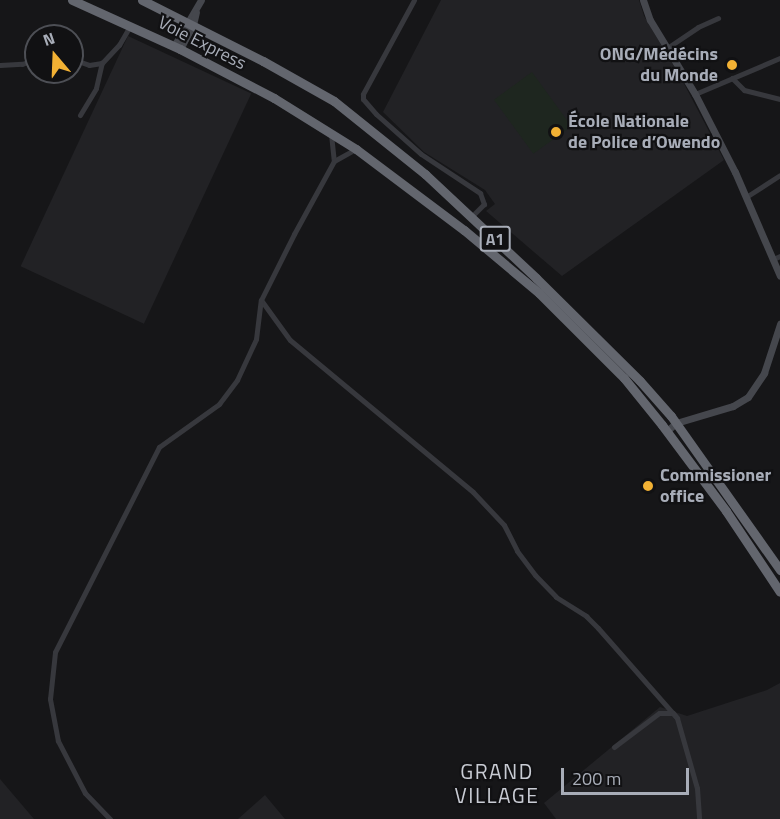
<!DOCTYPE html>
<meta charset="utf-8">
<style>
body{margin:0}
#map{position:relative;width:780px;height:819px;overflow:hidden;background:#161618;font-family:"Titillium Web",sans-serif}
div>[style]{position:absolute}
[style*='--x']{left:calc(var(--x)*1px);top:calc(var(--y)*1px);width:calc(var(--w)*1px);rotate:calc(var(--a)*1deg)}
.built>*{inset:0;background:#222225;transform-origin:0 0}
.green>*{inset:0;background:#1e261f;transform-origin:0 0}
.street>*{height:5px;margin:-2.5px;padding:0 2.5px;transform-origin:2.5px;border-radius:2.5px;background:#37383d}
.secondary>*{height:7px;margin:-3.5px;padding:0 3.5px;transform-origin:3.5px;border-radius:3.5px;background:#45474d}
.highway>*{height:9px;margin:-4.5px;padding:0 4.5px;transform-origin:4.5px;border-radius:4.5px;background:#63666e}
.dots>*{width:16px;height:16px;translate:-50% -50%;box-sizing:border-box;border:3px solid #111113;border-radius:50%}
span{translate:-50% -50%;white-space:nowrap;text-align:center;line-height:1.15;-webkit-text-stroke:4.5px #111113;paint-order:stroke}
.shield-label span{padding:2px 4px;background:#111113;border:2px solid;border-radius:4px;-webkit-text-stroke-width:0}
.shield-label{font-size:16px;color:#a8adb8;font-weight:700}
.street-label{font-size:18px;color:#a8adb8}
.poi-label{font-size:18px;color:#a8adb8;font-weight:700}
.right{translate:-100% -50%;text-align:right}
.left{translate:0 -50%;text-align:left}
.quarter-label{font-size:21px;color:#c9ccd4;letter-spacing:1.5px}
.north{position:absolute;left:24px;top:24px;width:60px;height:60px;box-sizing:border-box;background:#111113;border:2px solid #4d4f55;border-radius:50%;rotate:341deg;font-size:16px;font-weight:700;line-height:24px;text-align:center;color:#a8adb8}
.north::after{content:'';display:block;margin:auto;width:21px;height:27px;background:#f2b134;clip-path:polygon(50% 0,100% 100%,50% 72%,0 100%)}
.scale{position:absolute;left:561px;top:768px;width:128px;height:27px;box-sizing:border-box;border:3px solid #a8adb8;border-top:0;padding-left:8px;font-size:18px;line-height:21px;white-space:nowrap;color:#a8adb8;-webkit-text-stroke:4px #111113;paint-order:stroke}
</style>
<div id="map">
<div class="built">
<i style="clip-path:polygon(441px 0,639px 0,644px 16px,681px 78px,724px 160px,562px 276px,486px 211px,495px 204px,485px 190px,424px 152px,383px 112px)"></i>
<i style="left:128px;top:36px;width:136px;height:254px;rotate:25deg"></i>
<i style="clip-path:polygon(780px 683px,780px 819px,556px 819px,544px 803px,660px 707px,687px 716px,767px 690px)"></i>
<i style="clip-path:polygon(0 779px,34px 819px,0 819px)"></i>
<i style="clip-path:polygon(265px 795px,285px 819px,238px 819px)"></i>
</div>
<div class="green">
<i style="left:532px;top:72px;width:67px;height:47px;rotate:54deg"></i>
</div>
<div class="street">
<i style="--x:414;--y:0;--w:107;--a:118.5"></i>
<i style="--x:363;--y:94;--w:5;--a:90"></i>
<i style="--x:363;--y:99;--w:20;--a:49"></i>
<i style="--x:376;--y:114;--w:60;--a:41.6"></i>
<i style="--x:421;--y:154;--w:71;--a:33.5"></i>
<i style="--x:480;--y:193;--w:12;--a:70"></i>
<i style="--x:484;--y:204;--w:18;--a:135"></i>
<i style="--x:667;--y:48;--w:37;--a:-34"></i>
<i style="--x:698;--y:27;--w:22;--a:-24"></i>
<i style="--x:72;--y:59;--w:18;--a:19"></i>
<i style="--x:89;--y:65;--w:13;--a:-9"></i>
<i style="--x:102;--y:63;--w:25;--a:-47"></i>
<i style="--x:119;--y:45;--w:22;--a:-60"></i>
<i style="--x:0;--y:65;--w:22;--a:-3"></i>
<i style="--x:22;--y:64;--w:15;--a:-20"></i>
<i style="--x:732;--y:78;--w:17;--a:45"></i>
<i style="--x:744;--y:90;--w:37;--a:14"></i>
<i style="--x:695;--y:94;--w:92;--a:-23"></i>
<i style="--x:80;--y:115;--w:31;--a:-59"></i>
<i style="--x:96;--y:88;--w:26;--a:-77"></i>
<i style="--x:331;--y:134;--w:27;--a:84"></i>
<i style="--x:746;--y:197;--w:40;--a:-32.9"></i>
<i style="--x:773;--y:259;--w:8;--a:-23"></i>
<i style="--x:261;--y:300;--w:49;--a:54.1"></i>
<i style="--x:290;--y:340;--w:238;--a:39.7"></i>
<i style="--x:473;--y:492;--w:45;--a:46.8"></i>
<i style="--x:504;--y:525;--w:29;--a:63"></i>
<i style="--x:517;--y:551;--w:30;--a:53"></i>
<i style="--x:535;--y:575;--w:30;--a:46"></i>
<i style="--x:556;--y:597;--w:36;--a:32"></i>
<i style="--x:586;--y:616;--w:17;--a:45"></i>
<i style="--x:598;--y:628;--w:120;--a:48.7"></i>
<i style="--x:614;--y:747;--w:56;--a:-37.1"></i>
<i style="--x:659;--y:713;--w:14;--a:0"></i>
<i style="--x:673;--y:713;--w:6;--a:51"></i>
<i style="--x:677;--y:718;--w:73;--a:74.1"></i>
<i style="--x:697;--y:788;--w:31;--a:86"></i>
<i style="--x:110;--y:819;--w:36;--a:-134"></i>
<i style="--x:85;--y:793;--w:59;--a:-117.4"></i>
<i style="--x:58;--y:741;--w:43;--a:-100.8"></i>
<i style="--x:50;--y:699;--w:47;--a:-83.9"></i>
<i style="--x:55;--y:652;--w:230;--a:-63.1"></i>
<i style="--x:159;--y:447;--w:74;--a:-35.6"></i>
<i style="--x:219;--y:404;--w:30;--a:-53"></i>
<i style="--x:237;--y:380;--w:45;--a:-65.1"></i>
<i style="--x:256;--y:339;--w:39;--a:-83"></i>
<i style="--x:261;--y:300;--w:74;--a:-63.4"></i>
<i style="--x:294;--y:234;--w:83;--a:-61.3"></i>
<i style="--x:334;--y:161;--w:25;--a:-29"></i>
</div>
<div class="secondary">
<i style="--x:643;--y:0;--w:21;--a:71"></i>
<i style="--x:650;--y:20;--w:87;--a:58.7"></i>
<i style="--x:695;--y:94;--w:88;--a:62.9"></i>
<i style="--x:735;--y:172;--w:113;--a:66.6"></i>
<i style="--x:174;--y:46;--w:53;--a:-59.6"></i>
<i style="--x:180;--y:49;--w:27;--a:-62"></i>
<i style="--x:193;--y:25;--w:13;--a:-77"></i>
<i style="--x:667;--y:431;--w:12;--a:-42"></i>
<i style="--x:676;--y:423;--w:59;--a:-16.6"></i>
<i style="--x:733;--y:406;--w:17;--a:-31"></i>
<i style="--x:748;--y:397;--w:29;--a:-56"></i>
<i style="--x:764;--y:373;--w:52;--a:-71.9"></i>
</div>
<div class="highway">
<i style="--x:72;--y:0;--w:119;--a:24.4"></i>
<i style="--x:180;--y:49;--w:106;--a:27.5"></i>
<i style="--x:274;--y:98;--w:97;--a:31.9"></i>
<i style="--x:356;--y:149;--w:135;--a:36.9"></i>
<i style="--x:464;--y:230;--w:98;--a:40"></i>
<i style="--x:539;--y:293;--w:120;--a:45"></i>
<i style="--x:624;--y:378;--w:60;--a:51"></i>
<i style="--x:662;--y:425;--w:107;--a:53.3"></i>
<i style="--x:726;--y:511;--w:97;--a:56.3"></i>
<i style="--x:142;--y:0;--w:136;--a:26.8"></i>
<i style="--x:263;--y:61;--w:81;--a:29.4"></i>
<i style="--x:334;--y:101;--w:117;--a:38.7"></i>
<i style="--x:425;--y:174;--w:152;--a:43.1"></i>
<i style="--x:536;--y:278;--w:146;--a:44.7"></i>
<i style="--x:640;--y:381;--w:47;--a:48.5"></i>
<i style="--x:671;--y:416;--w:189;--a:54.7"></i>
</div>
<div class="dots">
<i style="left:732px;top:65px;background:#f2b134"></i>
<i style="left:556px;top:132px;background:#f2b134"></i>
<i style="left:648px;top:486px;background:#f2b134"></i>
</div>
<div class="shield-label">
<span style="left:495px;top:239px">A1</span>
</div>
<div class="street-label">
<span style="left:202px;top:43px;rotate:27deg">Voie Express</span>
</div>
<div class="poi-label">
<span class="right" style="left:718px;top:65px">ONG/Médécins<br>du Monde</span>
<span class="left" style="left:568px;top:132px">École Nationale<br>de Police d’Owendo</span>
<span class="left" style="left:660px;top:486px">Commissioner<br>office</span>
</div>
<div class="quarter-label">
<span style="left:497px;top:783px">GRAND<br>VILLAGE</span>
</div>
<div class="north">N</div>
<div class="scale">200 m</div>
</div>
